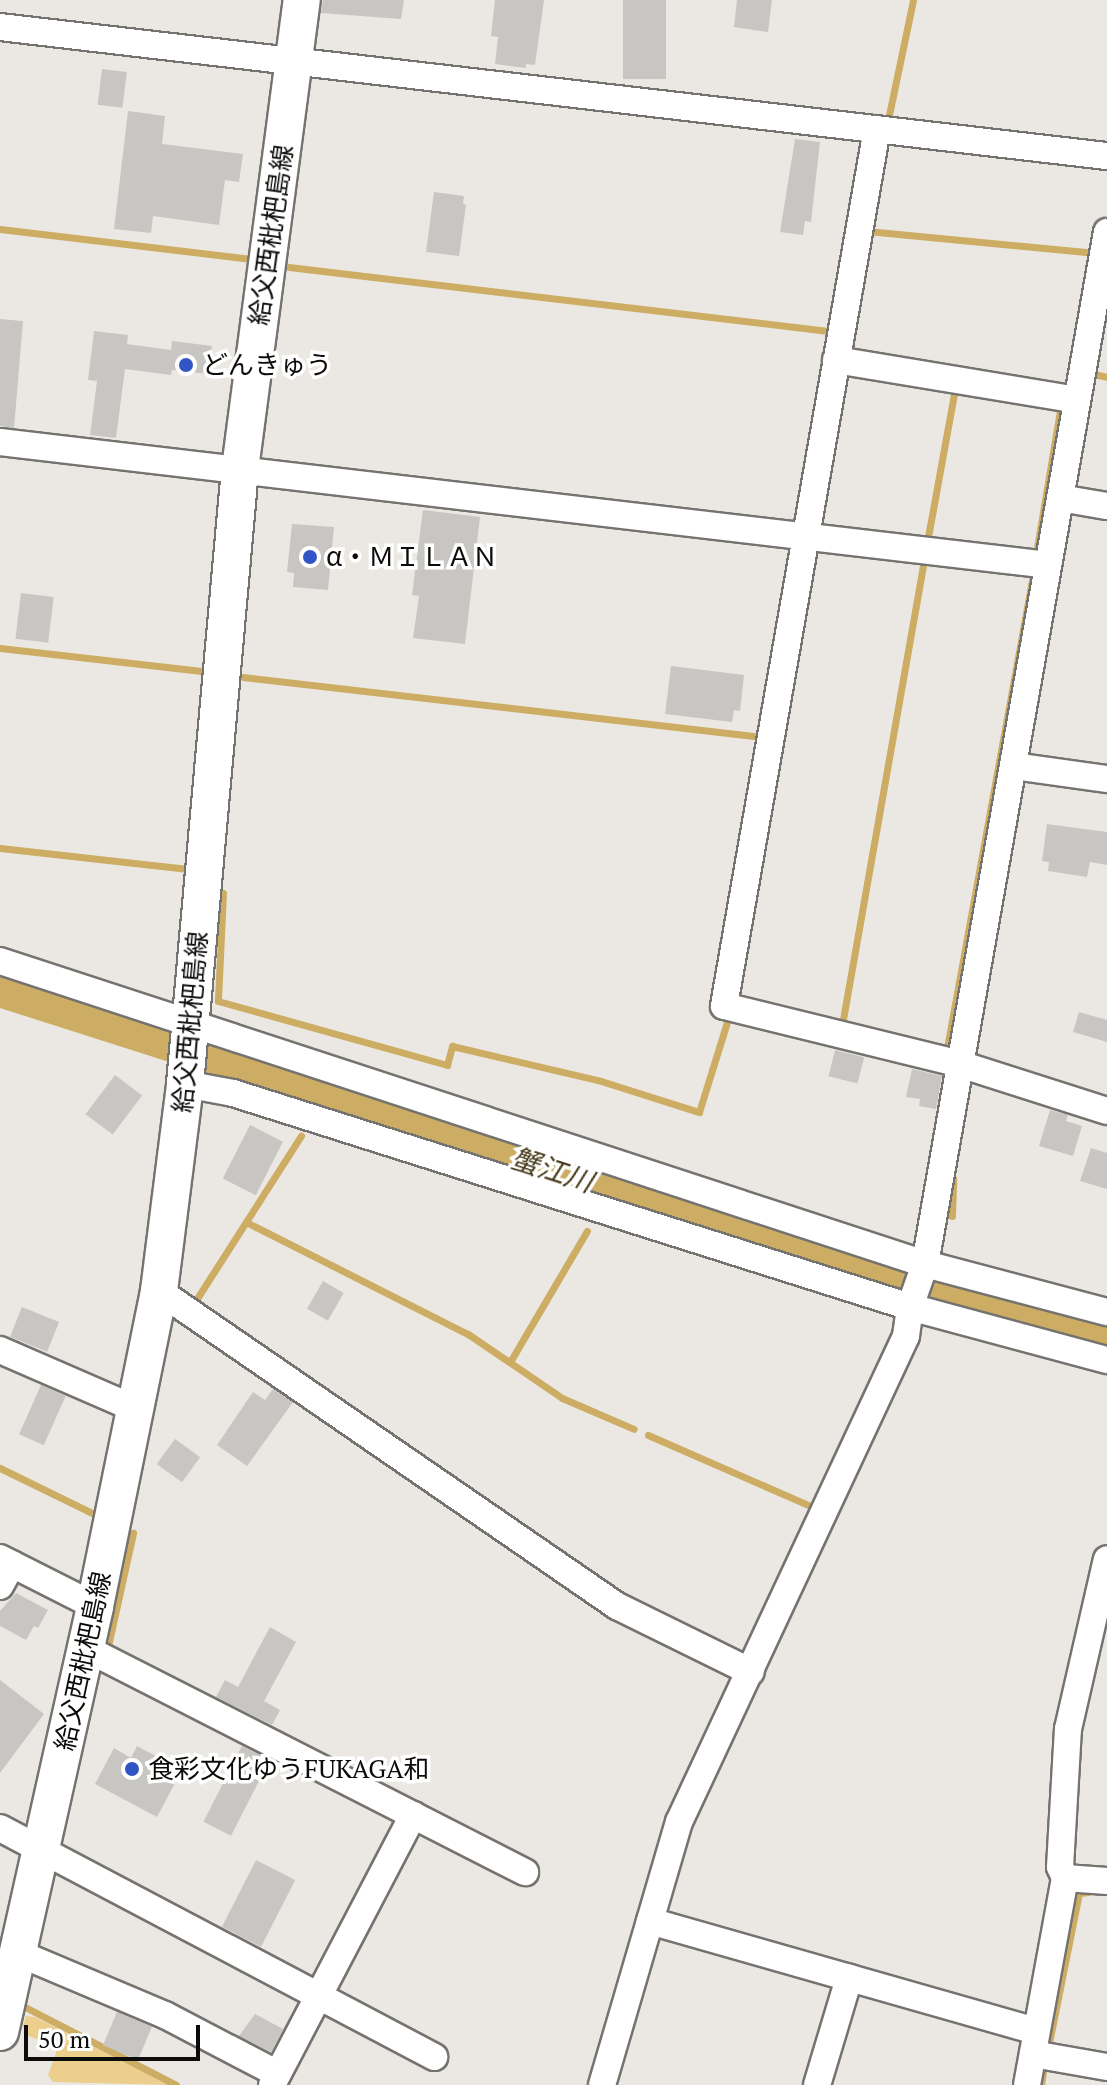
<!DOCTYPE html>
<meta charset="utf-8">
<style>
body{margin:0}
#map{position:relative;width:1107px;height:2085px;overflow:hidden;background:#ebe8e4;font-family:"PT Serif","Noto Sans JP",serif}
div>[style]{position:absolute}
[style*='--x']{left:calc(var(--x)*1px);top:calc(var(--y)*1px);width:calc(var(--w)*1px);rotate:calc(var(--a)*1deg)}
.green>*{inset:0;background:#eccf8d}
.water>*{inset:0;background:#cdad63}
.stream>*{height:7px;margin:-3.5px;padding:0 3.5px;transform-origin:3.5px;border-radius:3.5px;background:#cdad63}
.building>*{inset:0;background:#c8c6c2;transform-origin:0 0}
.roads{filter:drop-shadow(2px 0 #75736f) drop-shadow(-2px 0 #75736f) drop-shadow(0 2px #75736f) drop-shadow(0 -2px #75736f)}
.minor>*{height:26px;margin:-13px;padding:0 13px;transform-origin:13px;border-radius:13px;background:#fff}
.secondary>*{height:36px;margin:-18px;padding:0 18px;transform-origin:18px;border-radius:18px;background:#fff}
.dots>*{width:22px;height:22px;translate:-50% -50%;box-sizing:border-box;border:4px solid #fff;border-radius:50%}
span{translate:-50% -50%;white-space:nowrap;text-align:center;line-height:1.15;-webkit-text-stroke:7px #fff;paint-order:stroke}
.street-label{font-size:26px;color:#0c0b0a}
.poi-label{font-size:26px;color:#0c0b0a}
.left{translate:0 -50%;text-align:left}
.water-label{font-size:28px;color:#463918;font-style:italic}
.scale{position:absolute;left:24px;top:2025px;width:176px;height:36px;box-sizing:border-box;border:4px solid #0c0b0a;border-top:0;padding-left:10px;font-size:24px;line-height:28px;white-space:nowrap;color:#0c0b0a;-webkit-text-stroke:6px #fff;paint-order:stroke}
</style>
<div id="map">
<div class="green">
<i style="clip-path:polygon(26px 2016px,35px 2017px,168px 2085px,53px 2082px,48px 2075px,56px 2053px,54px 2046px,26px 2035px,23px 2026px)"></i>
</div>
<div class="water">
<i style="clip-path:polygon(0 975px,913px 1274px,1107px 1325px,1107px 1352px,923px 1303px,0 1008px)"></i>
</div>
<div class="stream">
<i style="--x:889;--y:115;--w:117;--a:-78.2"></i>
<i style="--x:0;--y:229;--w:253;--a:6.8"></i>
<i style="--x:867;--y:231;--w:228;--a:5.5"></i>
<i style="--x:289;--y:267;--w:543;--a:6.77"></i>
<i style="--x:1093;--y:374;--w:14;--a:12"></i>
<i style="--x:928;--y:537;--w:151;--a:-79.7"></i>
<i style="--x:1037;--y:548;--w:145;--a:-80.5"></i>
<i style="--x:0;--y:648;--w:203;--a:6.5"></i>
<i style="--x:243;--y:677;--w:514;--a:6.59"></i>
<i style="--x:0;--y:848;--w:187;--a:6.4"></i>
<i style="--x:223;--y:893;--w:108;--a:92.7"></i>
<i style="--x:218;--y:1001;--w:238;--a:15.6"></i>
<i style="--x:447;--y:1065;--w:20;--a:-75"></i>
<i style="--x:452;--y:1046;--w:153;--a:13.2"></i>
<i style="--x:601;--y:1081;--w:103;--a:17.6"></i>
<i style="--x:699;--y:1112;--w:97;--a:-72.7"></i>
<i style="--x:842;--y:1025;--w:470;--a:-80"></i>
<i style="--x:938;--y:1046;--w:9;--a:13"></i>
<i style="--x:947;--y:1048;--w:478;--a:-79.7"></i>
<i style="--x:952;--y:1216;--w:37;--a:-88"></i>
<i style="--x:246;--y:1222;--w:249;--a:26.8"></i>
<i style="--x:468;--y:1334;--w:114;--a:34.2"></i>
<i style="--x:562;--y:1398;--w:78;--a:23.3"></i>
<i style="--x:196;--y:1300;--w:195;--a:-57.4"></i>
<i style="--x:510;--y:1362;--w:152;--a:-59.6"></i>
<i style="--x:648;--y:1435;--w:182;--a:23.6"></i>
<i style="--x:815;--y:1508;--w:6;--a:-72"></i>
<i style="--x:0;--y:1468;--w:109;--a:26.1"></i>
<i style="--x:108;--y:1646;--w:116;--a:-77.5"></i>
<i style="--x:25;--y:2007;--w:170;--a:27.3"></i>
<i style="--x:1049;--y:2043;--w:153;--a:-78.7"></i>
<i style="--x:1079;--y:1893;--w:10;--a:-6"></i>
<i style="--x:1041;--y:2085;--w:18;--a:-81"></i>
</div>
<div class="building">
<i style="clip-path:polygon(323px 0,404px 0,401px 19px,321px 13px)"></i>
<i style="clip-path:polygon(495px 0,544px 0,535px 65px,526px 64px,526px 68px,495px 64px,498px 37px,491px 36px)"></i>
<i style="left:623px;top:0;width:43px;height:79px"></i>
<i style="clip-path:polygon(737px 0,772px 0,768px 32px,734px 27px)"></i>
<i style="left:102px;top:69px;width:25px;height:36px;rotate:7deg"></i>
<i style="clip-path:polygon(128px 111px,165px 116px,162px 144px,243px 154px,239px 182px,225px 180px,219px 225px,153px 216px,151px 233px,114px 229px)"></i>
<i style="clip-path:polygon(795px 139px,820px 142px,811px 222px,805px 221px,803px 235px,780px 232px)"></i>
<i style="clip-path:polygon(434px 192px,464px 196px,463px 204px,466px 205px,459px 256px,426px 252px)"></i>
<i style="clip-path:polygon(0 319px,23px 321px,14px 428px,0 426px)"></i>
<i style="clip-path:polygon(94px 331px,128px 335px,127px 344px,171px 350px,172px 341px,212px 346px,209px 374px,172px 370px,171px 375px,125px 369px,116px 438px,90px 435px,97px 381px,88px 380px)"></i>
<i style="clip-path:polygon(423px 510px,480px 517px,465px 644px,413px 638px,419px 596px,412px 595px)"></i>
<i style="clip-path:polygon(292px 524px,334px 527px,328px 590px,293px 587px,294px 573px,287px 572px)"></i>
<i style="left:21px;top:593px;width:33px;height:46px;rotate:7deg"></i>
<i style="clip-path:polygon(671px 666px,744px 675px,740px 711px,734px 710px,732px 722px,665px 714px)"></i>
<i style="clip-path:polygon(1047px 824px,1107px 832px,1107px 865px,1090px 862px,1087px 877px,1048px 871px,1049px 862px,1042px 861px)"></i>
<i style="clip-path:polygon(1079px 1012px,1107px 1020px,1107px 1042px,1073px 1032px)"></i>
<i style="left:835px;top:1050px;width:30px;height:27px;rotate:14deg"></i>
<i style="clip-path:polygon(912px 1069px,942px 1076px,936px 1109px,919px 1106px,920px 1099px,906px 1097px)"></i>
<i style="left:115px;top:1075px;width:34px;height:49px;rotate:37deg"></i>
<i style="clip-path:polygon(1050px 1110px,1068px 1115px,1066px 1121px,1082px 1126px,1073px 1156px,1039px 1146px)"></i>
<i style="left:250px;top:1125px;width:37px;height:60px;rotate:27deg"></i>
<i style="clip-path:polygon(1091px 1148px,1107px 1153px,1107px 1189px,1080px 1181px)"></i>
<i style="left:323px;top:1281px;width:24px;height:32px;rotate:30deg"></i>
<i style="left:22px;top:1307px;width:40px;height:32px;rotate:22deg"></i>
<i style="left:41px;top:1385px;width:27px;height:54px;rotate:24deg"></i>
<i style="clip-path:polygon(273px 1389px,293px 1402px,247px 1466px,217px 1445px,253px 1392px,265px 1400px)"></i>
<i style="left:175px;top:1439px;width:31px;height:31px;rotate:36deg"></i>
<i style="clip-path:polygon(16px 1593px,48px 1610px,38px 1628px,34px 1626px,26px 1640px,0 1626px,0 1611px)"></i>
<i style="clip-path:polygon(270px 1627px,296px 1642px,264px 1701px,280px 1710px,272px 1725px,216px 1697px,225px 1680px,238px 1687px)"></i>
<i style="clip-path:polygon(0 1680px,44px 1714px,0 1773px)"></i>
<i style="clip-path:polygon(137px 1746px,182px 1770px,157px 1817px,95px 1784px,114px 1748px,131px 1758px)"></i>
<i style="left:242px;top:1746px;width:31px;height:85px;rotate:27deg"></i>
<i style="left:256px;top:1860px;width:44px;height:75px;rotate:27deg"></i>
<i style="left:117px;top:2012px;width:38px;height:36px;rotate:23deg"></i>
<i style="clip-path:polygon(255px 2014px,283px 2029px,271px 2052px,239px 2036px)"></i>
</div>
<div class="roads">
<div class="minor">
<i style="--x:0;--y:27;--w:1114;--a:6.65"></i>
<i style="--x:877;--y:129;--w:890;--a:99.9"></i>
<i style="--x:724;--y:1006;--w:243;--a:13.8"></i>
<i style="--x:960;--y:1064;--w:154;--a:17.7"></i>
<i style="--x:836;--y:360;--w:244;--a:9.4"></i>
<i style="--x:0;--y:442;--w:1055;--a:6.69"></i>
<i style="--x:1060;--y:498;--w:48;--a:9.7"></i>
<i style="--x:1013;--y:766;--w:95;--a:7.9"></i>
<i style="--x:0;--y:961;--w:973;--a:18.14"></i>
<i style="--x:925;--y:1264;--w:188;--a:14.8"></i>
<i style="--x:185;--y:1084;--w:49;--a:10.6"></i>
<i style="--x:233;--y:1093;--w:710;--a:17.54"></i>
<i style="--x:910;--y:1307;--w:204;--a:15.1"></i>
<i style="--x:159;--y:1291;--w:556;--a:34.52"></i>
<i style="--x:617;--y:1606;--w:149;--a:26.2"></i>
<i style="--x:0;--y:1350;--w:148;--a:23.5"></i>
<i style="--x:0;--y:1558;--w:106;--a:26.8"></i>
<i style="--x:0;--y:1586;--w:25;--a:-61"></i>
<i style="--x:85;--y:1648;--w:494;--a:27"></i>
<i style="--x:0;--y:1828;--w:491;--a:27.8"></i>
<i style="--x:1065;--y:1878;--w:12;--a:-114"></i>
<i style="--x:1060;--y:1867;--w:138;--a:-86.7"></i>
<i style="--x:1068;--y:1729;--w:174;--a:-77.1"></i>
<i style="--x:650;--y:1921;--w:401;--a:15.9"></i>
<i style="--x:18;--y:1953;--w:160;--a:22.9"></i>
<i style="--x:165;--y:2015;--w:127;--a:27.6"></i>
<i style="--x:1033;--y:2054;--w:75;--a:10"></i>
<i style="--x:272;--y:2085;--w:305;--a:-62.4"></i>
<i style="--x:602;--y:2085;--w:274;--a:-73.7"></i>
<i style="--x:679;--y:1822;--w:536;--a:-64.96"></i>
<i style="--x:906;--y:1336;--w:29;--a:-82"></i>
<i style="--x:910;--y:1307;--w:46;--a:-70.8"></i>
<i style="--x:925;--y:1264;--w:1048;--a:-80"></i>
<i style="--x:817;--y:2085;--w:112;--a:-73.3"></i>
<i style="--x:1027;--y:2085;--w:210;--a:-79.6"></i>
<i style="--x:1065;--y:1878;--w:42;--a:4.1"></i>
</div>
<div class="secondary">
<i style="--x:0;--y:2032;--w:436;--a:-77.4"></i>
<i style="--x:95;--y:1606;--w:321;--a:-78.5"></i>
<i style="--x:159;--y:1291;--w:209;--a:-82.8"></i>
<i style="--x:185;--y:1084;--w:617;--a:-84.89"></i>
<i style="--x:240;--y:469;--w:473;--a:-82.5"></i>
</div>
</div>
<div class="dots">
<i style="left:186px;top:365px;background:#3255c6"></i>
<i style="left:310px;top:557px;background:#3255c6"></i>
<i style="left:132px;top:1769px;background:#3255c6"></i>
</div>
<div class="street-label">
<span style="left:271px;top:235px;rotate:-82deg">給父西枇杷島線</span>
<span style="left:190px;top:1022px;rotate:-85deg">給父西枇杷島線</span>
<span style="left:83px;top:1661px;rotate:-78deg">給父西枇杷島線</span>
</div>
<div class="poi-label">
<span class="left" style="left:202px;top:365px">どんきゅう</span>
<span class="left" style="left:326px;top:557px">α・ＭＩＬＡＮ</span>
<span class="left" style="left:148px;top:1769px">食彩文化ゆうFUKAGA和</span>
</div>
<div class="water-label">
<span style="left:552px;top:1170px;rotate:18deg">蟹江川</span>
</div>
<div class="scale">50 m</div>
</div>
